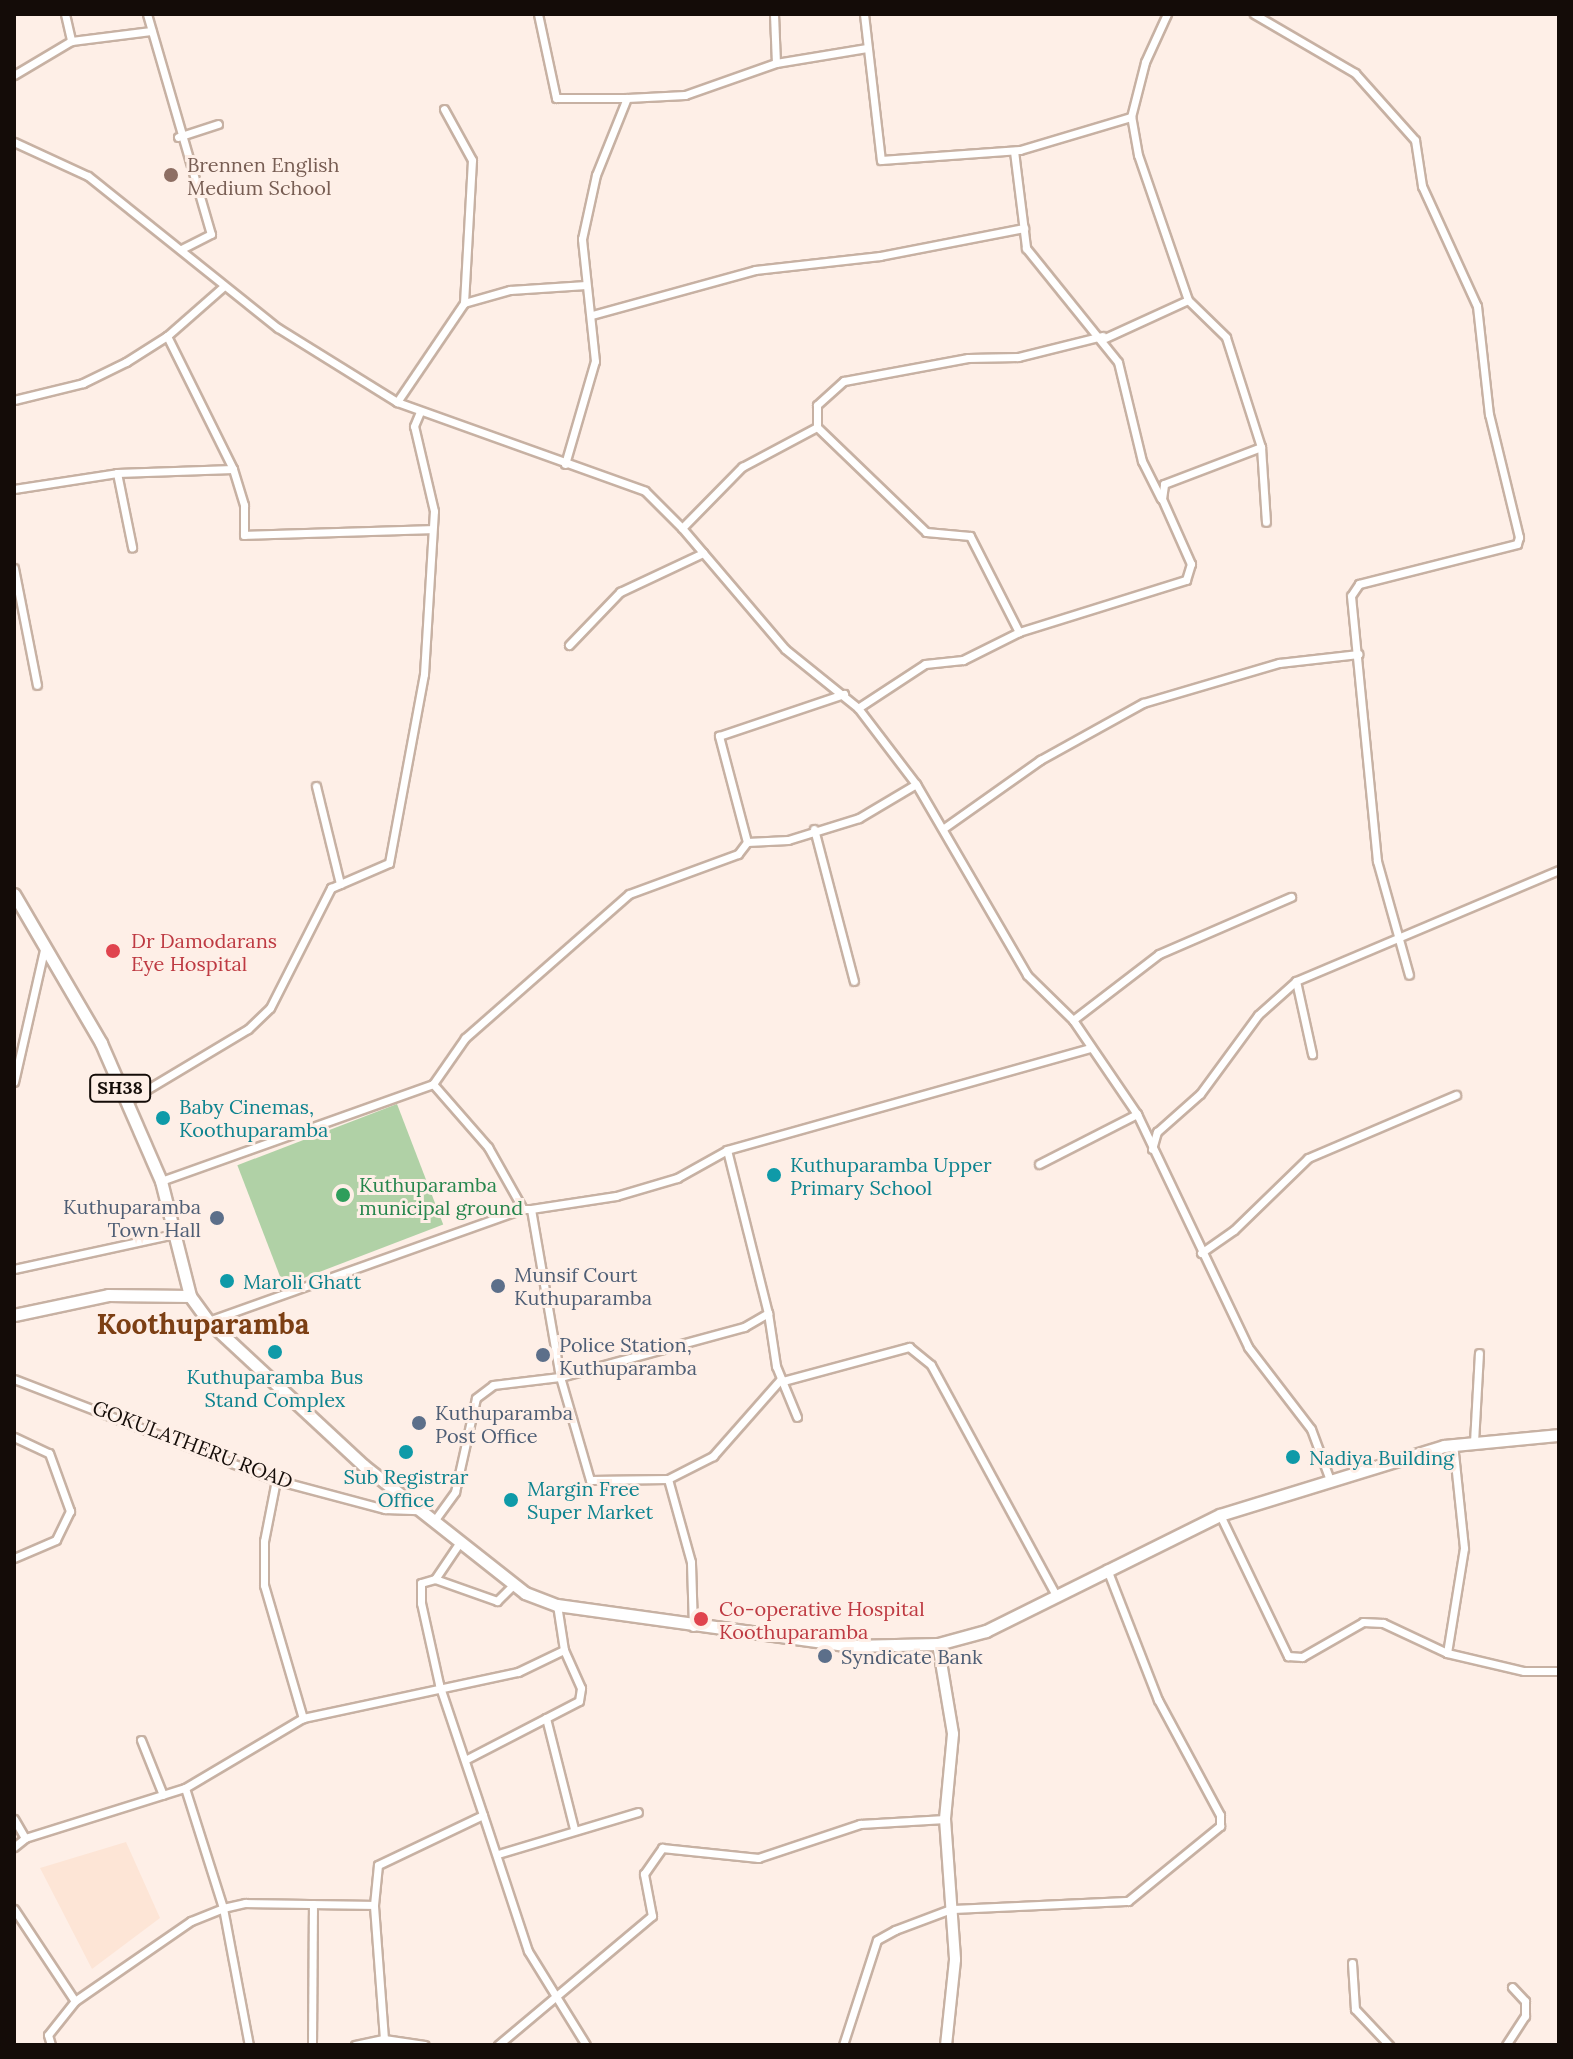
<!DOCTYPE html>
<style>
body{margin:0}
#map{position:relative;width:1573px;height:2059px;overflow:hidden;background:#feefe7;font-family:Lora,serif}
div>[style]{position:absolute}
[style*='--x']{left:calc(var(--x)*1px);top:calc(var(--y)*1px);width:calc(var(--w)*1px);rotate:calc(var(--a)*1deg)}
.built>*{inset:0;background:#fde5d6}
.green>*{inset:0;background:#b0d1a6;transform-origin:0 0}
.roads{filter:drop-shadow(2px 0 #c7b1a3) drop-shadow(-2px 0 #c7b1a3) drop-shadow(0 2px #c7b1a3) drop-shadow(0 -2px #c7b1a3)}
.minor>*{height:7px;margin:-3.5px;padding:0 3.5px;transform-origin:3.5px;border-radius:3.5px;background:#fff}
.secondary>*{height:10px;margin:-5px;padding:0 5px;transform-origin:5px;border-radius:5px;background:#fff}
.primary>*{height:11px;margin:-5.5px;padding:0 5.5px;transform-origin:5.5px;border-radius:5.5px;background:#fff}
.dots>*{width:22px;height:22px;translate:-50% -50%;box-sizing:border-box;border:4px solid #feefe7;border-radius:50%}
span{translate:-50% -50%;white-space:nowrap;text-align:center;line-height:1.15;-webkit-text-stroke:6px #feefe7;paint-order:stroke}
.shield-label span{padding:2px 6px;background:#feefe7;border:2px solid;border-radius:6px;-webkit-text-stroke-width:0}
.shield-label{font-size:18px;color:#140c08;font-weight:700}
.education-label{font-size:20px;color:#785e54}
.left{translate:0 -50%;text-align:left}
.health-label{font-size:20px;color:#be3a42}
.culture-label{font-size:20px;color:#0d838f}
.leisure-label{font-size:20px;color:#27864d}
.service-label{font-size:20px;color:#4e5e75}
.right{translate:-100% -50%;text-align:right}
.street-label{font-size:20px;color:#140c08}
.district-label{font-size:28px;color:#7c3f14;font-weight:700}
.frame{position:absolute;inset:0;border:16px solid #140c08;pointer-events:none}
</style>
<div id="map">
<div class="built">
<i style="clip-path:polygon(126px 1842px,160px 1918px,92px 1969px,40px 1868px)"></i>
</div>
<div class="green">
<i style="left:397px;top:1104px;width:129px;height:171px;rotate:69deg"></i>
</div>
<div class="roads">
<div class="minor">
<i style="--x:65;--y:14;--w:28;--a:77"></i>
<i style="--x:147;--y:14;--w:229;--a:73.8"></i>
<i style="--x:211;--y:234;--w:34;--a:153"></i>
<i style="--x:538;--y:14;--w:86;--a:77.9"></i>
<i style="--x:556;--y:98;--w:71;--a:0"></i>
<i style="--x:774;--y:14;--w:49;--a:87.7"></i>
<i style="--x:864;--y:14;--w:147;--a:83.4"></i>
<i style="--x:881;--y:160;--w:139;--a:-4.1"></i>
<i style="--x:1020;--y:150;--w:116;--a:-16.6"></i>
<i style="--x:1254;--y:14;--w:117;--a:30.3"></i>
<i style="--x:1355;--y:73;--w:90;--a:48.2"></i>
<i style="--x:1415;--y:140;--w:47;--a:81.3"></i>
<i style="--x:1422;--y:186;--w:132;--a:65.4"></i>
<i style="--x:1477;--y:306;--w:109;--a:83.7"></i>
<i style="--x:1489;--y:414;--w:127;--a:76.3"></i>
<i style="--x:1519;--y:537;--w:7;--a:106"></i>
<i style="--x:1517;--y:544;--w:163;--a:165.8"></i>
<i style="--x:1359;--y:584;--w:14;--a:124"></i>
<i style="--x:1351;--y:596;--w:266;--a:84.4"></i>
<i style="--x:1377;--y:861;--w:118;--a:74.3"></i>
<i style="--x:14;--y:75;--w:66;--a:-30.8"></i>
<i style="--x:71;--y:41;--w:81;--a:-7.1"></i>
<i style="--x:178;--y:137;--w:42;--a:-18"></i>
<i style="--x:14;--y:142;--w:81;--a:24.7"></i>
<i style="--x:88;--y:176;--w:243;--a:38.7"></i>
<i style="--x:278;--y:328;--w:140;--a:31.9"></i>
<i style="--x:397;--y:402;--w:263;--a:19.7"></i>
<i style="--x:645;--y:491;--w:52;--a:45"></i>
<i style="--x:682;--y:528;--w:159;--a:49.6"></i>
<i style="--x:785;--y:649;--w:94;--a:38.9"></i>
<i style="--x:858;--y:708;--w:96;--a:52.7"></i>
<i style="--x:916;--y:784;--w:221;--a:59.8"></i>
<i style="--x:1027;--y:975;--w:64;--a:44.4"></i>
<i style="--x:1073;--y:1020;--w:114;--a:55.8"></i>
<i style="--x:1137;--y:1114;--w:258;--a:64.5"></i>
<i style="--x:1248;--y:1347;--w:103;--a:52.5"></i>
<i style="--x:1311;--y:1429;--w:54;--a:69.6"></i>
<i style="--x:1014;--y:151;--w:98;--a:82.9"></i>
<i style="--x:1026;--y:248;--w:146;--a:51.1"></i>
<i style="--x:1118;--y:362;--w:102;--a:76.4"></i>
<i style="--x:1142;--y:461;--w:42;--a:63.4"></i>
<i style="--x:464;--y:303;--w:48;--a:-15.8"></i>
<i style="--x:510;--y:290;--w:76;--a:-3.8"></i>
<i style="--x:592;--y:315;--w:169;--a:-15.4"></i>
<i style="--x:755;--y:270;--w:126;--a:-6.4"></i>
<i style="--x:880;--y:256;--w:147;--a:-11"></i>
<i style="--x:167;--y:336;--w:148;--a:63.6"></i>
<i style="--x:233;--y:469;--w:38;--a:73"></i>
<i style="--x:244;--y:505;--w:30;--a:90"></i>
<i style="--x:244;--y:535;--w:188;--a:-1.8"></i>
<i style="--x:1105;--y:338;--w:91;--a:-24.6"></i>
<i style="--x:14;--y:400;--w:71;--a:-13.8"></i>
<i style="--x:83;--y:383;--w:48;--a:-26"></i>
<i style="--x:126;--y:362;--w:49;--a:-32.4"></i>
<i style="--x:167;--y:336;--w:76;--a:-41.3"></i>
<i style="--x:397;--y:402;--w:120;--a:-55.9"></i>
<i style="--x:464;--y:303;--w:143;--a:-86.8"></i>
<i style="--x:472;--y:160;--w:58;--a:-118.8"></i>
<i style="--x:817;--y:427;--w:151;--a:43.9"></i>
<i style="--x:926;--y:532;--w:44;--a:5.2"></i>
<i style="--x:970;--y:536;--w:108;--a:63"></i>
<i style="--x:1261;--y:447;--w:75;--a:86.2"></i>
<i style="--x:565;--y:464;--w:107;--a:-73.8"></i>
<i style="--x:595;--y:361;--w:123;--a:-96.1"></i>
<i style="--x:582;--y:239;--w:66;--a:-77.7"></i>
<i style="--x:596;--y:175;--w:83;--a:-68.1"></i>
<i style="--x:627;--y:98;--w:58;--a:-3"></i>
<i style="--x:685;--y:95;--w:96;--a:-19.4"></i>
<i style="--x:776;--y:63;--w:92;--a:-9.4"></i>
<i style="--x:117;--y:473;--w:76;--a:78.5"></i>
<i style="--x:14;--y:489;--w:104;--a:-8.8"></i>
<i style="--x:117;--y:473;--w:116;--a:-2"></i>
<i style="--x:682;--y:528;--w:86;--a:-45.5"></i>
<i style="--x:742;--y:467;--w:85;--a:-28.1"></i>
<i style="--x:817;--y:427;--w:22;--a:-90"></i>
<i style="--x:817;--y:405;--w:36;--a:-42"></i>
<i style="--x:844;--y:381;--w:126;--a:-10.5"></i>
<i style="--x:968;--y:358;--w:50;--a:-1.1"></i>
<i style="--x:1018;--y:357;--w:87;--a:-14"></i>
<i style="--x:14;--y:568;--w:119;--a:78.9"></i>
<i style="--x:569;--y:645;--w:74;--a:-46.1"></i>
<i style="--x:620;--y:592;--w:92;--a:-25.2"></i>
<i style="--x:858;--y:708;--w:80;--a:-33.3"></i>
<i style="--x:925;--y:664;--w:38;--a:-6"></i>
<i style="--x:963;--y:660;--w:63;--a:-26.6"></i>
<i style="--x:1019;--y:632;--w:175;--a:-17.3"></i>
<i style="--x:1186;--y:580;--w:17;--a:-73"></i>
<i style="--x:1191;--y:564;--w:71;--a:-114"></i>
<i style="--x:1162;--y:499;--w:15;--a:-82"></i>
<i style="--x:1164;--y:484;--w:104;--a:-20.9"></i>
<i style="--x:1261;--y:447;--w:115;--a:-107.7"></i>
<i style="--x:1226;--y:337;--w:53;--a:-135.8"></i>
<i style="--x:1188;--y:300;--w:153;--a:-109"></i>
<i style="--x:1138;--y:155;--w:39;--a:-100"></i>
<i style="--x:1131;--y:117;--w:57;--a:-75.7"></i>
<i style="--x:1145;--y:62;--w:53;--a:-65.4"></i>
<i style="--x:316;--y:786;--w:101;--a:76.2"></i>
<i style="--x:944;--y:828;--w:118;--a:-35.3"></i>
<i style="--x:1040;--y:760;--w:118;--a:-29"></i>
<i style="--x:1143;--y:703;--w:142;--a:-16.4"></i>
<i style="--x:1279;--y:663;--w:80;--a:-6.5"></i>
<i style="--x:814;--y:829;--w:157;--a:75.3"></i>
<i style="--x:747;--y:842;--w:110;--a:-104.8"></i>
<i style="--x:719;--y:736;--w:132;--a:-18.6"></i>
<i style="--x:1296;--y:981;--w:75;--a:77.6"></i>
<i style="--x:1073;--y:1020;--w:108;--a:-37.5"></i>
<i style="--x:1159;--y:954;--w:144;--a:-23.4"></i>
<i style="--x:14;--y:1082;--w:135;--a:-77.2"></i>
<i style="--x:433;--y:1084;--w:56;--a:-55.2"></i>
<i style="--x:465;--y:1038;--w:218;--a:-41.3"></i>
<i style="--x:629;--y:894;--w:116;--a:-20.2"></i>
<i style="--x:738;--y:854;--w:15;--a:-53"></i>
<i style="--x:747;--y:842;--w:41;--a:-2.8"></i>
<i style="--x:788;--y:840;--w:74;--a:-17.2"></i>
<i style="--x:859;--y:818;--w:66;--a:-30.8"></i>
<i style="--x:126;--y:1102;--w:142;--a:-30.9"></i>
<i style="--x:248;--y:1029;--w:30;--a:-44"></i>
<i style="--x:270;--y:1008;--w:135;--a:-63.1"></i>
<i style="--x:331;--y:888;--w:63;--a:-23.3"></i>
<i style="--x:389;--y:863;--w:192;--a:-79.5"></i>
<i style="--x:424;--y:674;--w:163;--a:-86.5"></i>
<i style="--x:434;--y:511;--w:87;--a:-103.2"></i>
<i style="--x:414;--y:426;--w:15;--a:-67"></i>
<i style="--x:1152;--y:1149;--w:18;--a:-74"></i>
<i style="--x:1157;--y:1132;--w:57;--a:-41.5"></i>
<i style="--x:1200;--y:1094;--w:98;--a:-53.7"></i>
<i style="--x:1258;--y:1015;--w:51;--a:-41.8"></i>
<i style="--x:1296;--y:981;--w:285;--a:-22.9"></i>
<i style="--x:727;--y:1150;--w:168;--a:75.9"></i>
<i style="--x:1039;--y:1164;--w:110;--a:-27"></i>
<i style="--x:161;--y:1181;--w:289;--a:-19.6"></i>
<i style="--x:433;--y:1084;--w:84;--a:48.9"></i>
<i style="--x:488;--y:1147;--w:71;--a:60.6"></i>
<i style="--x:523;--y:1209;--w:8;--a:0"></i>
<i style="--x:531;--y:1209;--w:86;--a:-8.7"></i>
<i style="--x:616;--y:1196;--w:64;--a:-16.4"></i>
<i style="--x:677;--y:1178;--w:57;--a:-29.2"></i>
<i style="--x:727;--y:1150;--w:377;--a:-15.7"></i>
<i style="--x:1201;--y:1253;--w:40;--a:-34.9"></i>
<i style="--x:1234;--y:1230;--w:103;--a:-44.2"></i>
<i style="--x:1308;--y:1158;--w:161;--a:-23.1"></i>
<i style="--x:14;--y:1269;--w:165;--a:-12.3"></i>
<i style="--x:208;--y:1321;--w:334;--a:-19.6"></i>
<i style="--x:14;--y:1379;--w:281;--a:21.1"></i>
<i style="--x:276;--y:1480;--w:113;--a:14.9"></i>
<i style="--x:385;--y:1509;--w:34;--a:2"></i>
<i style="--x:783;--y:1381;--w:131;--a:-15.1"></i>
<i style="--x:909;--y:1347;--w:28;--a:39"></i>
<i style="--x:931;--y:1365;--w:262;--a:61.5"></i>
<i style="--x:14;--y:1437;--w:38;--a:25"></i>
<i style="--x:49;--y:1453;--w:62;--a:70.1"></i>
<i style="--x:70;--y:1511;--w:32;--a:116"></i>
<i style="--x:56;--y:1540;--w:46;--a:156.8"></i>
<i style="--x:1474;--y:1442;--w:89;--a:-86.8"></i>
<i style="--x:668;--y:1479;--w:78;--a:179.3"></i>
<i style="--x:590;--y:1480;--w:107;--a:-106.2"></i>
<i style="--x:560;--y:1377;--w:191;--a:-15.2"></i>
<i style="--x:744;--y:1327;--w:28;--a:-30"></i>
<i style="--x:768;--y:1313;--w:54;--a:81.4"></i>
<i style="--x:776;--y:1366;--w:55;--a:67.6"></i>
<i style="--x:276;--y:1480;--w:62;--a:101.1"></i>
<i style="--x:264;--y:1541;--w:44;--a:90"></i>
<i style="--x:264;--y:1585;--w:139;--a:73.7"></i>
<i style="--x:1220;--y:1515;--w:157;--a:64.3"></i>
<i style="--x:1288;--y:1656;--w:14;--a:4"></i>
<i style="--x:1302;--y:1657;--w:70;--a:-29.8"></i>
<i style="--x:1363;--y:1622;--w:20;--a:3"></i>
<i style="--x:1383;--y:1623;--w:71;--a:25.1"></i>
<i style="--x:1447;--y:1653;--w:106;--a:-80.8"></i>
<i style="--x:1464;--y:1548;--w:105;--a:-96"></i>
<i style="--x:434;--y:1521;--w:36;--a:-54"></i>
<i style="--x:455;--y:1492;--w:96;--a:-77.4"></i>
<i style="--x:476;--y:1398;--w:21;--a:-37"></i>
<i style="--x:493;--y:1385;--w:67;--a:-6.8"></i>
<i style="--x:560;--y:1377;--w:170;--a:-99.8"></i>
<i style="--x:435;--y:1579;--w:66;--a:19.5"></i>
<i style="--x:497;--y:1601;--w:21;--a:-45"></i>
<i style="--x:693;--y:1627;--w:65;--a:-91.8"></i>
<i style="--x:691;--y:1562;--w:86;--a:-105.5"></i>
<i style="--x:668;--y:1479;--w:51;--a:-27.1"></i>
<i style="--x:713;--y:1456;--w:103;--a:-48.6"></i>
<i style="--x:1447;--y:1653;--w:79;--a:13.2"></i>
<i style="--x:1524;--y:1671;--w:35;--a:0"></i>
<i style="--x:546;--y:1718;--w:114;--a:75.8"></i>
<i style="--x:141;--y:1740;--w:59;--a:68.2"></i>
<i style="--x:465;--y:1760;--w:128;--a:-27.4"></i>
<i style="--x:579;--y:1701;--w:13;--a:-81"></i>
<i style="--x:581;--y:1688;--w:42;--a:-114.1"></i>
<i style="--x:185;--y:1788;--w:126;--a:72.4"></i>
<i style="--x:223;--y:1908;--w:139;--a:79.3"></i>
<i style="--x:483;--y:1815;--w:143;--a:71.7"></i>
<i style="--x:528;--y:1951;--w:110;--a:58.3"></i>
<i style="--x:14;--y:1819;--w:22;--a:60"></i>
<i style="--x:14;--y:1847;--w:14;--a:-39"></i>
<i style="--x:25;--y:1838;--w:168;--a:-17.4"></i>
<i style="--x:185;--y:1788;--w:137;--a:-30.7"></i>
<i style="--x:303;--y:1718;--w:220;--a:-12.1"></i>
<i style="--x:518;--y:1672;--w:51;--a:-25.6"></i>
<i style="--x:564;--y:1650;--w:46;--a:-98.8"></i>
<i style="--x:498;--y:1854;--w:146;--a:-16.7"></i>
<i style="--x:14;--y:1909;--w:110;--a:56.5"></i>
<i style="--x:75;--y:2001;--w:43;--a:128.5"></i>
<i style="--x:48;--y:2035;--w:10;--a:73"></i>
<i style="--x:1352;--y:1963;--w:46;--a:86.3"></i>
<i style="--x:1355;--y:2009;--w:50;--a:46.6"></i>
<i style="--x:75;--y:2001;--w:141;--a:-34.6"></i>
<i style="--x:191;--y:1921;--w:35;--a:-22"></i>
<i style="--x:223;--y:1908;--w:23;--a:-13"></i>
<i style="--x:245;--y:1903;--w:129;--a:0.9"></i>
<i style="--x:384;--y:2039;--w:134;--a:-94.3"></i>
<i style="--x:374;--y:1905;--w:40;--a:-84.3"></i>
<i style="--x:378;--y:1865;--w:116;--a:-25.5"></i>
<i style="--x:483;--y:1815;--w:138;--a:-108.6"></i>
<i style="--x:439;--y:1684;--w:83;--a:-102.5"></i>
<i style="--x:421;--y:1603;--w:20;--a:-90"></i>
<i style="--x:421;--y:1583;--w:15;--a:-16"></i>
<i style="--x:435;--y:1579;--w:45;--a:-56"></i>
<i style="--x:312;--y:2045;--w:141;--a:-89.6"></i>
<i style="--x:355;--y:2045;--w:30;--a:-12"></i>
<i style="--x:384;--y:2039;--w:41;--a:8.3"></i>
<i style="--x:498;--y:2045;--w:201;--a:-40"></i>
<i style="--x:652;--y:1916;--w:43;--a:-100.8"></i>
<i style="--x:644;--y:1874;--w:32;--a:-55"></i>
<i style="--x:662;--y:1848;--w:97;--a:5.9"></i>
<i style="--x:758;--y:1858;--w:108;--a:-18.4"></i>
<i style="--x:860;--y:1824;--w:85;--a:-3.4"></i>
<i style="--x:843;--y:2045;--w:110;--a:-72.1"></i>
<i style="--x:877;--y:1940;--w:21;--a:-29"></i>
<i style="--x:895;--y:1930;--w:60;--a:-20.6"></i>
<i style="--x:951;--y:1909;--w:177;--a:-2.6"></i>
<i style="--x:1128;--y:1901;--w:119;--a:-39.2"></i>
<i style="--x:1220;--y:1826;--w:11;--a:-90"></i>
<i style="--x:1220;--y:1815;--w:131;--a:-118.3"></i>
<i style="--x:1158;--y:1700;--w:141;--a:-111.3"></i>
<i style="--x:1506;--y:2045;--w:35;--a:-57"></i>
<i style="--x:1525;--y:2016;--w:15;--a:-90"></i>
<i style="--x:1525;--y:2001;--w:19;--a:-133"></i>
</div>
<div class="secondary">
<i style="--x:938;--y:1644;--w:91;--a:80.5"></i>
<i style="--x:953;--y:1734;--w:85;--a:95.4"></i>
<i style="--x:945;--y:1819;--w:141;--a:85.9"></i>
<i style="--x:955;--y:1960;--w:85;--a:96"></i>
</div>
<div class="primary">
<i style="--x:14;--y:894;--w:173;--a:59.7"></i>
<i style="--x:101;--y:1043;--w:150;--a:66.5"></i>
<i style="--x:161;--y:1181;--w:119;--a:75.8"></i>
<i style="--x:14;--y:1315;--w:96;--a:-12"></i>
<i style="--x:108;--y:1295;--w:82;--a:0.7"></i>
<i style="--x:190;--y:1296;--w:31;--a:54"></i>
<i style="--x:208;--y:1321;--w:212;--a:42.9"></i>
<i style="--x:363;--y:1465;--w:206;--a:38.3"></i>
<i style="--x:525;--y:1593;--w:34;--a:21"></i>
<i style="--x:557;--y:1605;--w:298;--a:7.9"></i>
<i style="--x:852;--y:1646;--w:86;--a:-1.3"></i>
<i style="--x:938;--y:1644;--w:50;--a:-15.2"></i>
<i style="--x:986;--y:1631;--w:261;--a:-26.4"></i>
<i style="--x:1220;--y:1515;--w:234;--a:-17.1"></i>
<i style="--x:1444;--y:1446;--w:116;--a:-5.5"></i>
</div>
</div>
<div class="dots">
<i style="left:171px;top:175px;background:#8d6e63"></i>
<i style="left:113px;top:951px;background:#e0444e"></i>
<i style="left:163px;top:1118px;background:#0f9aa8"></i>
<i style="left:774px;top:1175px;background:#0f9aa8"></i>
<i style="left:343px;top:1195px;background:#2e9e5b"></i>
<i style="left:217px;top:1218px;background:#5c6f8a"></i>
<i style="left:227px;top:1281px;background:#0f9aa8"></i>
<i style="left:498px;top:1286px;background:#5c6f8a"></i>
<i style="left:275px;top:1352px;background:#0f9aa8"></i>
<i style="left:543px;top:1355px;background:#5c6f8a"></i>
<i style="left:419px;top:1423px;background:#5c6f8a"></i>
<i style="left:406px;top:1452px;background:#0f9aa8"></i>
<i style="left:1293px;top:1457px;background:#0f9aa8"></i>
<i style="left:511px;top:1500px;background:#0f9aa8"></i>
<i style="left:701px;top:1619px;background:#e0444e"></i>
<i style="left:825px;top:1656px;background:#5c6f8a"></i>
</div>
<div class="shield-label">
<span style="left:120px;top:1088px">SH38</span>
</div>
<div class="education-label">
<span class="left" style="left:187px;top:176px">Brennen English<br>Medium School</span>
</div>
<div class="health-label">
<span class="left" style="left:131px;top:952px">Dr Damodarans<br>Eye Hospital</span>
<span class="left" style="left:719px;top:1620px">Co-operative Hospital<br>Koothuparamba</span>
</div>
<div class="culture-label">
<span class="left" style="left:179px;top:1118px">Baby Cinemas,<br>Koothuparamba</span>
<span class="left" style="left:790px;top:1176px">Kuthuparamba Upper<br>Primary School</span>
<span class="left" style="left:243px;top:1281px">Maroli Ghatt</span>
<span style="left:275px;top:1388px">Kuthuparamba Bus<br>Stand Complex</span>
<span class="left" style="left:1309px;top:1457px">Nadiya Building</span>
<span style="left:406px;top:1488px">Sub Registrar<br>Office</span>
<span class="left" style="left:527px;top:1500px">Margin Free<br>Super Market</span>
</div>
<div class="leisure-label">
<span class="left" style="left:359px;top:1196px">Kuthuparamba<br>municipal ground</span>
</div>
<div class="service-label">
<span class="right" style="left:201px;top:1218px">Kuthuparamba<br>Town Hall</span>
<span class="left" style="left:514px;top:1286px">Munsif Court<br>Kuthuparamba</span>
<span class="left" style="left:559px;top:1356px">Police Station,<br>Kuthuparamba</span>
<span class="left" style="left:435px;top:1424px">Kuthuparamba<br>Post Office</span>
<span class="left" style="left:841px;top:1656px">Syndicate Bank</span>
</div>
<div class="street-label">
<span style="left:193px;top:1444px;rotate:21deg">GOKULATHERU ROAD</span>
</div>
<div class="district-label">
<span style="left:203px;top:1324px">Koothuparamba</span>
</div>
<div class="frame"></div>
</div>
